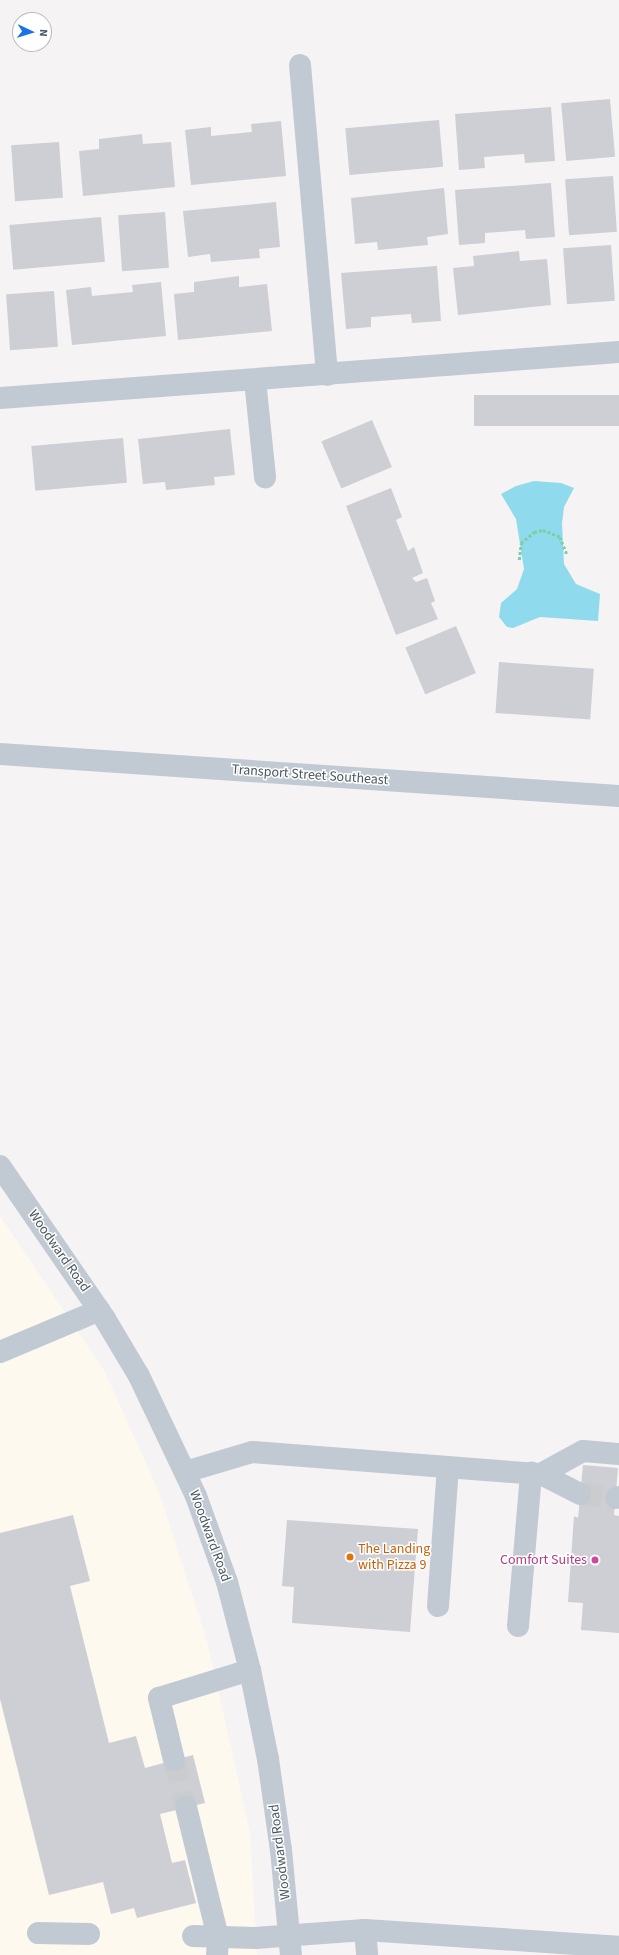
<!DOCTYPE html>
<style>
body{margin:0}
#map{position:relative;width:619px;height:1955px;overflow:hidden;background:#f5f3f3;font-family:"Source Sans 3",sans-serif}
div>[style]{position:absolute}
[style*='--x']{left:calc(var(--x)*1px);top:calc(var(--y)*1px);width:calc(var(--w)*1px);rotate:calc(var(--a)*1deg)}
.commercial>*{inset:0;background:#fdf9ef}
.water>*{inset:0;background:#90daee}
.building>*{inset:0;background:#cdcfd5;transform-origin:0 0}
.minor-tunnel>*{height:22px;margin-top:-11px;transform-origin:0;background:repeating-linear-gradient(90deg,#caccce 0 22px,transparent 0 33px)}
.path>*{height:2.5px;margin-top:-1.25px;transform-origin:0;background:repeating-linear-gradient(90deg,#7ad0a6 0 3px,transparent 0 5px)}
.minor>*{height:22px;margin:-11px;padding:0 11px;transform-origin:11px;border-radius:11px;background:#c1cad2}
.dots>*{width:11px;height:11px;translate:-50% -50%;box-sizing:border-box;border:2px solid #fff;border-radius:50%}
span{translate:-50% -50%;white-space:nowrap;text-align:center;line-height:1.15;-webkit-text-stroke:3px #fff;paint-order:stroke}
.street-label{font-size:14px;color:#4a5661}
.food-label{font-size:14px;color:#c56008}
.left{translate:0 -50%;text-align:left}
.hotel-label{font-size:14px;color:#b23c85}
.right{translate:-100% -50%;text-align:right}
.north{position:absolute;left:12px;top:12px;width:40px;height:40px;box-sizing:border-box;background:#fff;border:1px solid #b7bbc0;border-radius:50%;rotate:94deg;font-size:11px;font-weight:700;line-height:16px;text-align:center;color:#4a5661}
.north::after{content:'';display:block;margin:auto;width:14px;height:18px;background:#1a73e8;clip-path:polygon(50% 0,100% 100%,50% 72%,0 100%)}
</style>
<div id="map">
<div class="commercial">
<i style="clip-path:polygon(0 1216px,105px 1372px,159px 1492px,207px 1641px,250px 1832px,257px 1955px,0 1955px)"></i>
</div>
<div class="water">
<i style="clip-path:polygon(534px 481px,561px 483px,574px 488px,564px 507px,562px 523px,564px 564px,576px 584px,600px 594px,598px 621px,540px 617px,513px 628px,507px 627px,499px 617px,501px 603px,517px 589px,524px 569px,516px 519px,501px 494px,516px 486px)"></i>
</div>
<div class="building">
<i style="left:610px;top:99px;width:58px;height:49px;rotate:85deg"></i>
<i style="clip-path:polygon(551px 107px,555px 161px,525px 163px,524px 154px,484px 157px,485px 168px,459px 170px,455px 114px)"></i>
<i style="left:439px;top:120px;width:47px;height:94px;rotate:85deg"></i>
<i style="clip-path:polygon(281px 121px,286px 176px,191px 185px,185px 130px,211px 127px,211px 136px,252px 132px,251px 124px)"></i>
<i style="clip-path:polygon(142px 134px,143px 144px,171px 142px,175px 187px,83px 196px,79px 151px,99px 149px,99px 139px)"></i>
<i style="left:59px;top:142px;width:56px;height:48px;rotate:86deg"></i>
<i style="left:613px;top:176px;width:56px;height:48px;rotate:86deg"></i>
<i style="clip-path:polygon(551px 183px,555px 237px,526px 239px,525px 230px,485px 233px,485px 243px,459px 245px,455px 190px)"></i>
<i style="clip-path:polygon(444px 188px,448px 234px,427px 237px,428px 245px,378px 250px,377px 242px,355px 244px,351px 198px)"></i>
<i style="clip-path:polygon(276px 202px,280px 247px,259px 249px,260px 258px,211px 262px,210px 254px,188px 257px,183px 211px)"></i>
<i style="left:165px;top:212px;width:56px;height:47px;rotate:86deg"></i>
<i style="left:101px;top:217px;width:45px;height:92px;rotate:85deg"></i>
<i style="left:611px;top:245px;width:56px;height:48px;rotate:86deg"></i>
<i style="clip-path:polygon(519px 251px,520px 261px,547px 259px,551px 305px,458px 315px,453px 268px,474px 266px,473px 256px)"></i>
<i style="clip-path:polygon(437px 266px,441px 321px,412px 323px,411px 314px,371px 317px,371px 327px,346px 329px,341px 273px)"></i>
<i style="clip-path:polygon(239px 276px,239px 287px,267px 284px,272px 331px,178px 340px,174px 294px,194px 292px,194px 282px)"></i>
<i style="clip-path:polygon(161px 282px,166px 336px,72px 345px,66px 290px,91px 287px,92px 296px,133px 292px,132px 285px)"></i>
<i style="left:54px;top:291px;width:56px;height:48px;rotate:86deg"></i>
<i style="left:619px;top:395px;width:31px;height:145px;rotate:90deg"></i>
<i style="left:372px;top:420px;width:51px;height:55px;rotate:67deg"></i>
<i style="clip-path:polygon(230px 429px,235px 475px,214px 477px,215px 485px,166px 490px,165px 482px,143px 484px,138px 439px)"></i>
<i style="left:123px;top:438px;width:45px;height:92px;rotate:85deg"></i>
<i style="clip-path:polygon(391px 488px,402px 517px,396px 520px,408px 551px,414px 547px,423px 573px,412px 578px,416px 582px,427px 578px,435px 601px,431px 603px,438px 619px,396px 635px,346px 506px)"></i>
<i style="left:456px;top:626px;width:51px;height:55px;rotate:67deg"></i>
<i style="left:499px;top:662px;width:95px;height:51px;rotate:4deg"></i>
<i style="clip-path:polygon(583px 1465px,618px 1468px,614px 1515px,619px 1516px,619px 1633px,581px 1630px,583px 1603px,568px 1602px,574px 1516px,578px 1518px)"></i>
<i style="clip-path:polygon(73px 1515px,90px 1581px,70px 1586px,109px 1743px,136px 1736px,145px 1768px,193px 1755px,205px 1803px,160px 1814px,172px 1863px,185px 1860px,196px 1903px,137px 1918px,134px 1908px,111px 1914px,103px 1882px,49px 1895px,0 1699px,0 1533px)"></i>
<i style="clip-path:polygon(287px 1520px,418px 1529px,410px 1632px,292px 1623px,294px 1587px,282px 1586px)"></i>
</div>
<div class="minor-tunnel">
<i style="--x:580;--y:1494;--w:36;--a:6"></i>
<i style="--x:174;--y:1760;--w:49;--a:75.7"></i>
</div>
<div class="path">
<i style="--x:519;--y:560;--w:17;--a:-83"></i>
<i style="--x:521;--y:543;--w:17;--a:-40"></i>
<i style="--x:534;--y:532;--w:9;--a:-13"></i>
<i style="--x:543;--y:530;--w:18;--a:22"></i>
<i style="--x:560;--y:537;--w:18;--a:68"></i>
</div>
<div class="minor">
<i style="--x:300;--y:65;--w:311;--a:85"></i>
<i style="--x:255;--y:380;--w:98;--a:84.1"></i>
<i style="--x:0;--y:398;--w:621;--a:-4.25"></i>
<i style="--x:0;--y:754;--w:620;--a:3.88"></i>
<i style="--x:0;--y:1166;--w:186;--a:55.5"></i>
<i style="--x:105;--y:1319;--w:66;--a:59.2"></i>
<i style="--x:139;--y:1376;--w:133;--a:64.6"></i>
<i style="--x:196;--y:1496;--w:91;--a:70.2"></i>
<i style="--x:227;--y:1582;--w:91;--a:75.4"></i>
<i style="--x:250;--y:1670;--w:91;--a:78.6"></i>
<i style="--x:268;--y:1759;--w:92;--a:81.9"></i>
<i style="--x:281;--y:1850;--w:105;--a:84.6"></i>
<i style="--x:0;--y:1352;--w:108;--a:-22.8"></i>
<i style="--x:185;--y:1472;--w:70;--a:-16.6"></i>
<i style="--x:252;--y:1452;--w:290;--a:4.4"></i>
<i style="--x:541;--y:1474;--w:44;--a:27.1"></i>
<i style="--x:541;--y:1474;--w:48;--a:-28.7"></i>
<i style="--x:583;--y:1451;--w:36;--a:5"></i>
<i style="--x:616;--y:1498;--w:3;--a:-18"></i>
<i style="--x:438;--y:1606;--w:139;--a:-85.9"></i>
<i style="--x:518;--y:1626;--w:154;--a:-85.1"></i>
<i style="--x:174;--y:1760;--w:64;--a:-103.6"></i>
<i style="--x:159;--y:1698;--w:95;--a:-17.1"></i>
<i style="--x:186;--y:1807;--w:134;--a:76.2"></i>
<i style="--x:218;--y:1937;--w:18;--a:93"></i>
<i style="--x:365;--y:1930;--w:25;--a:85"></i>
<i style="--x:38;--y:1933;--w:51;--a:1.1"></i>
<i style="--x:193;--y:1936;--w:62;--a:1.8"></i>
<i style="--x:255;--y:1938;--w:110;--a:-4.2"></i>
<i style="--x:365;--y:1930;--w:255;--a:3.8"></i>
</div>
<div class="dots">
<i style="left:350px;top:1557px;background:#e8710a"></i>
<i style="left:595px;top:1560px;background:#d1479c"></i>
</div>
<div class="street-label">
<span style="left:310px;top:775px;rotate:4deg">Transport Street Southeast</span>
<span style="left:59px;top:1251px;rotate:55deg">Woodward Road</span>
<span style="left:210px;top:1536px;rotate:70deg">Woodward Road</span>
<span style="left:280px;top:1852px;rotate:-97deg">Woodward Road</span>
</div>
<div class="food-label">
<span class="left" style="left:358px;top:1557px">The Landing<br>with Pizza 9</span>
</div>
<div class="hotel-label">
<span class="right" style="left:587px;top:1560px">Comfort Suites</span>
</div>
<div class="north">N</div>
</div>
